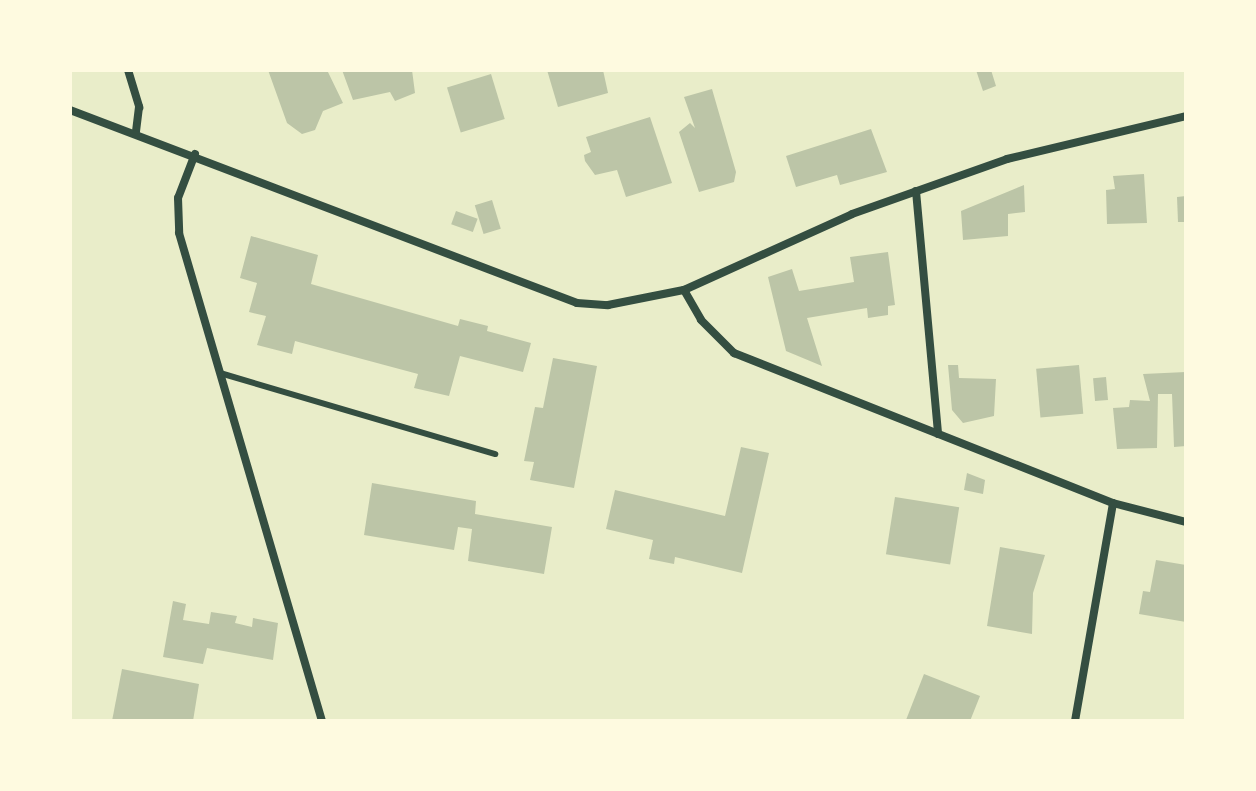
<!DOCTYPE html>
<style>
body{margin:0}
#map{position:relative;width:1256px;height:791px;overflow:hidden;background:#e9edc9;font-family:"Golos Text",sans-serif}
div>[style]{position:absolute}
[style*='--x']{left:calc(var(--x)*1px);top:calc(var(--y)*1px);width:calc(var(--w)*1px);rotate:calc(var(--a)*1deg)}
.building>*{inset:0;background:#bcc5a7;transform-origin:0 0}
.service>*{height:6px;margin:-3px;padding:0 3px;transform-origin:3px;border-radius:3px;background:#344e41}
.minor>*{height:8px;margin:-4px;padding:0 4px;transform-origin:4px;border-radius:4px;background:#344e41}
span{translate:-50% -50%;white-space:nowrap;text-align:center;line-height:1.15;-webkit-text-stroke:8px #fefae0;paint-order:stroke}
.frame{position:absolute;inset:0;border:72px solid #fefae0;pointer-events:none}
</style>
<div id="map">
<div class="building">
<i style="clip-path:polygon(268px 70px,327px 70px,343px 103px,323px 111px,315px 130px,302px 134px,287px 123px)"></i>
<i style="clip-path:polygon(342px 70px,412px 70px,415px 93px,395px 101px,390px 92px,353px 100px)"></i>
<i style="clip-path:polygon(547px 70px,603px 70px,608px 93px,558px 107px)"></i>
<i style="clip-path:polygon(976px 70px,991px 70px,996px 86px,983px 91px)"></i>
<i style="left:491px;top:74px;width:47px;height:46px;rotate:73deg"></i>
<i style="clip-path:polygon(712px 89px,736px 172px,734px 182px,699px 192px,679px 132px,690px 123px,695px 128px,684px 97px)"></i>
<i style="clip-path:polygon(650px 117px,672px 183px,626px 197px,617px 170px,595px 175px,585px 161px,584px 155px,591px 152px,586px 137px)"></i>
<i style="clip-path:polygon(871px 129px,887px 172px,840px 185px,837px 175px,796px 187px,786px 156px)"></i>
<i style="clip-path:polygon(1144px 174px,1147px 223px,1107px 224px,1106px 190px,1115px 189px,1113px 176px)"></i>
<i style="clip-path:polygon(1024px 185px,1025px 212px,1008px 214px,1008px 236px,963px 240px,961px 211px)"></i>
<i style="clip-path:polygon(1186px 196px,1186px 222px,1178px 222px,1177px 197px)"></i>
<i style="left:492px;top:200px;width:30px;height:18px;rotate:73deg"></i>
<i style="left:456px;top:211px;width:23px;height:14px;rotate:20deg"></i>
<i style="clip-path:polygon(251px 236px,318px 255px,311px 284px,458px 326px,460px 319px,488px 326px,487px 331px,531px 343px,523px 372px,460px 356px,449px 396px,414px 388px,418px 374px,295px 341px,292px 354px,257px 345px,266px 316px,249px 312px,257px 283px,240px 278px)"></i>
<i style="clip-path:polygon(888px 252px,895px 305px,888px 306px,888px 315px,868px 318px,867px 308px,807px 318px,822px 366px,786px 351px,768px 277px,792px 269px,799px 291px,854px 282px,850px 257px)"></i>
<i style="clip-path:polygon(553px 358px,597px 366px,574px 488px,530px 480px,534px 462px,524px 461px,535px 407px,543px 408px)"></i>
<i style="clip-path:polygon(948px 365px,958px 365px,959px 378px,996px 379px,994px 416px,963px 423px,952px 410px)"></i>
<i style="left:1079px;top:365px;width:49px;height:43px;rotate:85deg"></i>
<i style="clip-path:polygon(1186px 372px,1186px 446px,1174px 447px,1172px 394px,1158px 394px,1157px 448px,1117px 449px,1113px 408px,1129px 407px,1130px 400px,1150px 401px,1143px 374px)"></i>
<i style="left:1106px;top:377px;width:23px;height:13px;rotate:85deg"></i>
<i style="clip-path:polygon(741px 447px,769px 453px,742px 573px,675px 557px,674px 564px,649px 559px,653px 540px,606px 529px,615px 490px,725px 516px)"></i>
<i style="clip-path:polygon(967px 473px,985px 480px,983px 494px,964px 490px)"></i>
<i style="clip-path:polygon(372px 483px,476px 501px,475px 514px,552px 527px,544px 574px,468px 561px,472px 529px,458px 527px,454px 550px,364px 535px)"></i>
<i style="left:895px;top:497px;width:65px;height:58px;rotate:9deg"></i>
<i style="clip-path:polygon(1000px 547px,1045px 555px,1033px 593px,1032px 634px,987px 626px)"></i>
<i style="clip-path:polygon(1156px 560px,1186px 565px,1186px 622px,1139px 614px,1143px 591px,1150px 592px)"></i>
<i style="clip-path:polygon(173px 601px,186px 604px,183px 620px,209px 624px,211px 612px,237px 616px,235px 623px,252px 627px,253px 618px,278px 623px,273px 660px,207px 648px,203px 664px,163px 657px)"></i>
<i style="clip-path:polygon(122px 669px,199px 684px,193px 721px,112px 721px)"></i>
<i style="clip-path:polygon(924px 674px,980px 696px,970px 721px,906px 720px)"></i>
</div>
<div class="service">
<i style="--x:220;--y:373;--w:287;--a:16.4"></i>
</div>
<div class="minor">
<i style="--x:128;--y:70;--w:39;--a:73"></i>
<i style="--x:139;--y:107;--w:26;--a:97"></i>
<i style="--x:70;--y:110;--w:542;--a:20.84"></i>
<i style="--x:577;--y:303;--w:31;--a:4"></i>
<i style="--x:608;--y:305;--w:77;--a:-11.2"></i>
<i style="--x:684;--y:290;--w:184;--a:-24.3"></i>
<i style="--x:852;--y:214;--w:164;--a:-19.5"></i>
<i style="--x:1007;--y:159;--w:184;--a:-13.5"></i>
<i style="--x:195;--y:154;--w:47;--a:111.1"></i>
<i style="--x:178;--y:198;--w:35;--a:88"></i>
<i style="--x:179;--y:233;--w:509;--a:73.67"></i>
<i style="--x:916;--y:191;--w:244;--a:84.8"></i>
<i style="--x:684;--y:290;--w:34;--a:60"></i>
<i style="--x:701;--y:320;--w:47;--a:45"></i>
<i style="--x:734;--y:353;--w:408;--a:21.6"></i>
<i style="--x:1113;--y:503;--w:75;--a:14.6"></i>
<i style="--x:1075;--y:721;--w:221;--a:-80.1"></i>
</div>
<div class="frame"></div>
</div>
